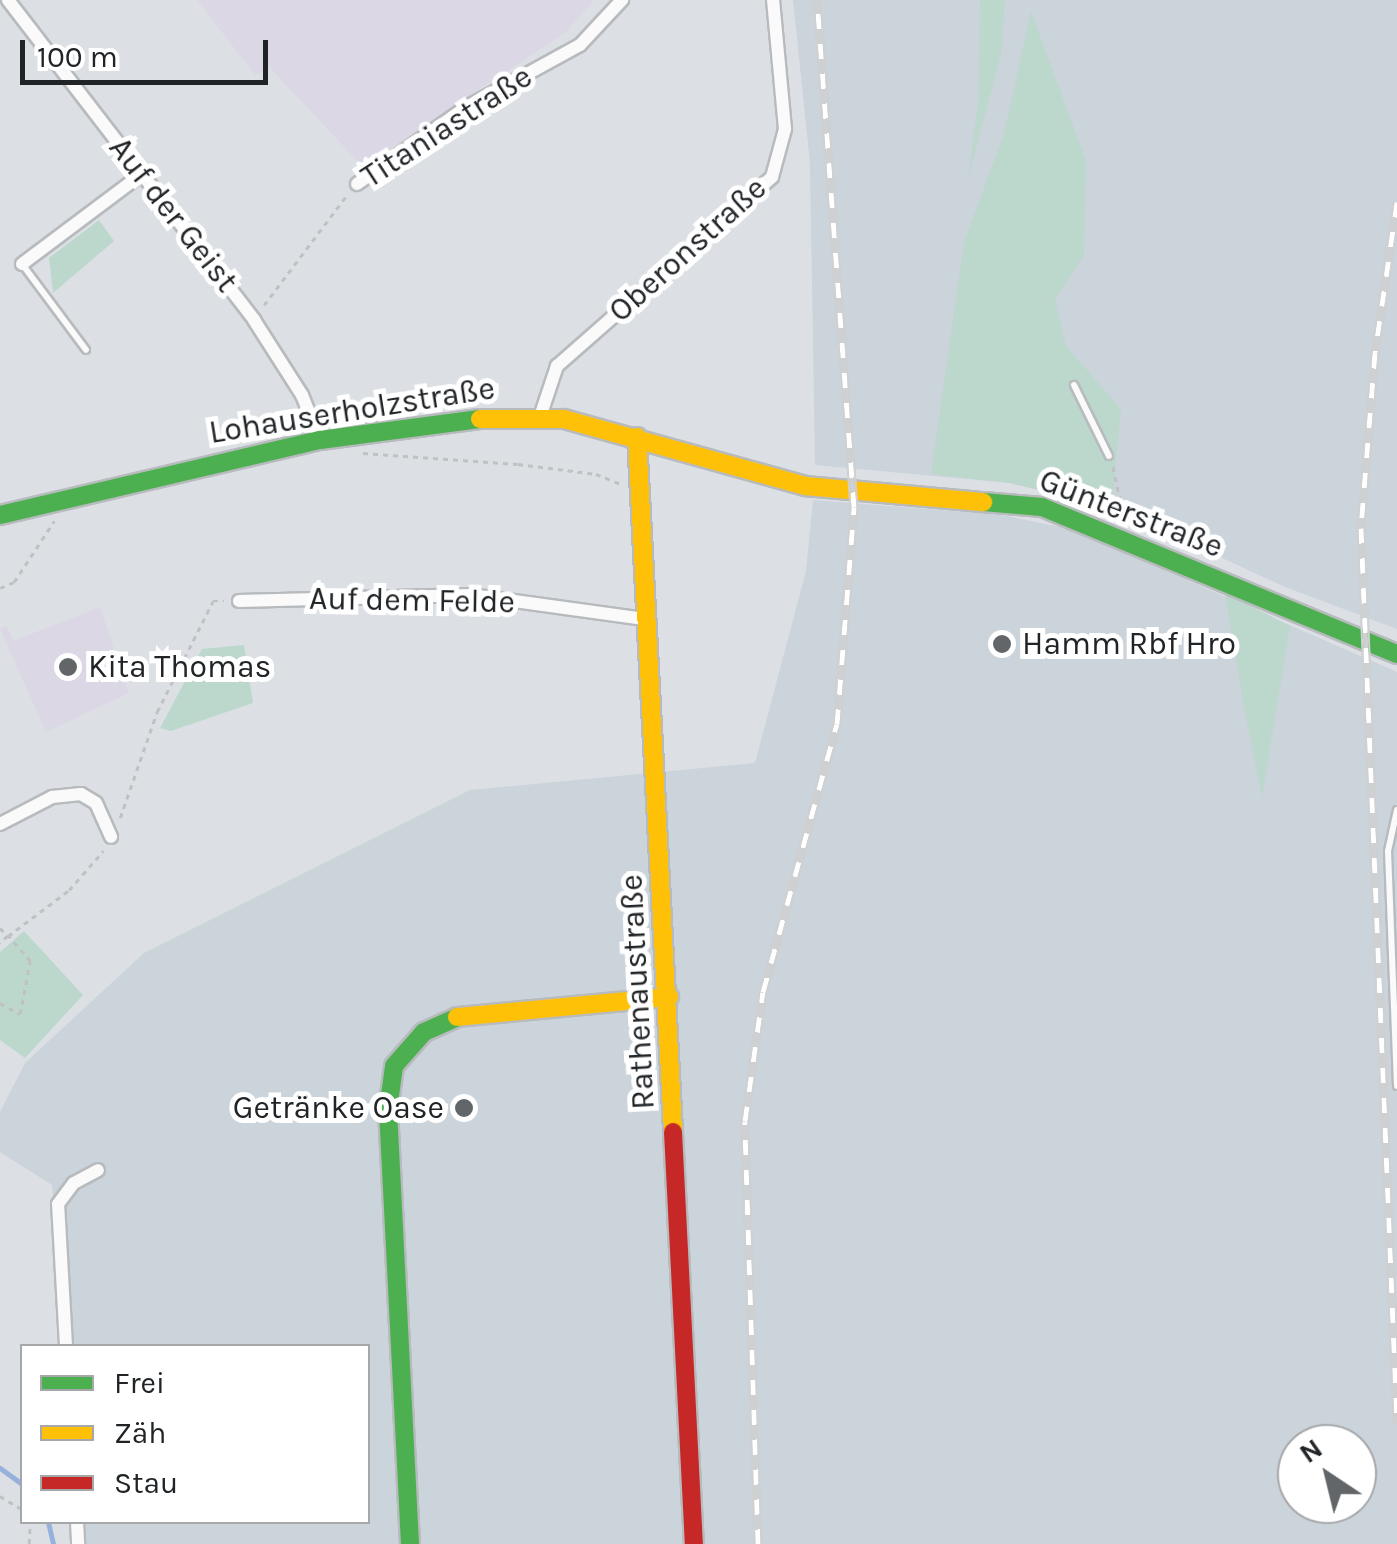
<!DOCTYPE html>
<meta charset="utf-8">
<style>
body{margin:0}
#map{position:relative;width:1397px;height:1544px;overflow:hidden;background:#dce0e4;font-family:Karla,sans-serif}
div>[style]{position:absolute}
[style*='--x']{left:calc(var(--x)*1px);top:calc(var(--y)*1px);width:calc(var(--w)*1px);rotate:calc(var(--a)*1deg)}
.built>*{inset:0;background:#cbd3db}
.education>*{inset:0;background:#dbd7e5}
.green>*{inset:0;background:#bcd8cd}
.stream>*{height:5px;margin:-2.5px;padding:0 2.5px;transform-origin:2.5px;border-radius:2.5px;background:#97b1dd}
.path>*{height:2.5px;margin-top:-1.25px;transform-origin:0;background:repeating-linear-gradient(90deg,#c0c1c3 0 5px,transparent 0 10px)}
.roads{filter:drop-shadow(2px 0 #b8bbbe) drop-shadow(-2px 0 #b8bbbe) drop-shadow(0 2px #b8bbbe) drop-shadow(0 -2px #b8bbbe)}
.lane>*{height:6px;margin:-3px;padding:0 3px;transform-origin:3px;border-radius:3px;background:#fafafb}
.street>*{height:12px;margin:-6px;padding:0 6px;transform-origin:6px;border-radius:6px;background:#fafafb}
.fast>*{height:18px;margin:-9px;padding:0 9px;transform-origin:9px;border-radius:9px;background:#4caf50}
.slow>*{height:18px;margin:-9px;padding:0 9px;transform-origin:9px;border-radius:9px;background:#ffc107}
.jam>*{height:18px;margin:-9px;padding:0 9px;transform-origin:9px;border-radius:9px;background:#c62828}
.rail>*{height:9px;margin-top:-4.5px;transform-origin:0;background:repeating-linear-gradient(90deg,#fff 0 15px,#ced0d1 0 30px);box-sizing:border-box;border-block:2px solid #ced0d1}
.dots>*{width:28px;height:28px;translate:-50% -50%;box-sizing:border-box;border:5px solid #fff;border-radius:50%}
span{translate:-50% -50%;white-space:nowrap;text-align:center;line-height:1.15;-webkit-text-stroke:10px #fff;paint-order:stroke}
.street-label{font-size:32px;color:#212427}
.poi-label{font-size:32px;color:#212427}
.left{translate:0 -50%;text-align:left}
.right{translate:-100% -50%;text-align:right}
.legend{position:absolute;left:20px;top:1344px;width:350px;height:180px;box-sizing:border-box;background:#fff;border:2px solid #a6a7a9;margin:0;padding:12px 18px;list-style:none;font-size:30px;color:#212427}
.legend li{display:flex;align-items:center;gap:20px;height:50px}
.legend b{width:50px;border:2px solid #a6a7a9}
.north{position:absolute;left:1277px;top:1424px;width:100px;height:100px;box-sizing:border-box;background:#fff;border:2px solid #a6a7a9;border-radius:50%;rotate:325deg;font-size:28px;font-weight:700;line-height:40px;text-align:center;color:#212427}
.north::after{content:'';display:block;margin:auto;width:35px;height:45px;background:#626669;clip-path:polygon(50% 0,100% 100%,50% 72%,0 100%)}
.scale{position:absolute;left:20px;top:40px;width:248px;height:45px;box-sizing:border-box;border:5px solid #212427;border-top:0;padding-left:12px;font-size:30px;line-height:35px;white-space:nowrap;color:#212427;-webkit-text-stroke:8px #fff;paint-order:stroke}
</style>
<div id="map">
<div class="built">
<i style="clip-path:polygon(793px 0,1397px 0,1397px 629px,1285px 587px,1112px 507px,1010px 483px,815px 465px,810px 163px)"></i>
<i style="clip-path:polygon(evenodd,813px 500px,1002px 515px,1070px 529px,1397px 672px,1397px 1544px,85px 1544px,83px 1522px,368px 1522px,368px 1346px,68px 1346px,52px 1185px,0 1152px,0 1112px,25px 1063px,144px 953px,470px 790px,755px 763px,806px 571px,813px 500px,1297px 1444px,1357px 1444px,1357px 1504px,1297px 1504px,1297px 1444px)"></i>
</div>
<div class="education">
<i style="clip-path:polygon(197px 0,594px 0,566px 32px,363px 167px,270px 68px,255px 75px)"></i>
<i style="clip-path:polygon(100px 607px,129px 693px,46px 732px,0 629px,7px 626px,13px 641px)"></i>
</div>
<div class="green">
<i style="clip-path:polygon(980px 0,1005px 0,1001px 54px,968px 179px,978px 104px)"></i>
<i style="clip-path:polygon(1031px 11px,1086px 161px,1084px 255px,1055px 300px,1066px 346px,1121px 409px,1112px 507px,1010px 483px,931px 474px,964px 242px,1004px 134px)"></i>
<i style="clip-path:polygon(99px 220px,114px 241px,53px 293px,49px 258px)"></i>
<i style="clip-path:polygon(1225px 593px,1290px 626px,1262px 798px,1243px 701px)"></i>
<i style="clip-path:polygon(244px 645px,253px 703px,171px 731px,160px 728px,202px 649px)"></i>
<i style="clip-path:polygon(24px 931px,83px 995px,25px 1058px,0 1040px,0 952px)"></i>
</div>
<div class="stream">
<i style="--x:0;--y:1468;--w:27;--a:36"></i>
<i style="--x:48;--y:1522;--w:23;--a:77"></i>
</div>
<div class="path">
<i style="--x:264;--y:305;--w:136;--a:-53"></i>
<i style="--x:363;--y:453;--w:155;--a:4.1"></i>
<i style="--x:518;--y:464;--w:79;--a:7.3"></i>
<i style="--x:596;--y:474;--w:27;--a:22"></i>
<i style="--x:1113;--y:467;--w:41;--a:77.3"></i>
<i style="--x:1122;--y:507;--w:7;--a:0"></i>
<i style="--x:0;--y:588;--w:15;--a:-23"></i>
<i style="--x:14;--y:582;--w:73;--a:-56.7"></i>
<i style="--x:120;--y:818;--w:112;--a:-70.8"></i>
<i style="--x:157;--y:712;--w:124;--a:-63.2"></i>
<i style="--x:213;--y:601;--w:11;--a:0"></i>
<i style="--x:0;--y:928;--w:11;--a:45"></i>
<i style="--x:8;--y:936;--w:11;--a:139"></i>
<i style="--x:0;--y:1003;--w:23;--a:29"></i>
<i style="--x:20;--y:1014;--w:54;--a:-79.3"></i>
<i style="--x:30;--y:961;--w:33;--a:-131"></i>
<i style="--x:8;--y:936;--w:76;--a:-37"></i>
<i style="--x:69;--y:890;--w:52;--a:-48.9"></i>
<i style="--x:0;--y:1496;--w:26;--a:31"></i>
<i style="--x:29;--y:1544;--w:22;--a:-87"></i>
</div>
<div class="roads">
<div class="lane">
<i style="--x:22;--y:264;--w:107;--a:53.3"></i>
<i style="--x:1074;--y:385;--w:79;--a:63.8"></i>
<i style="--x:1397;--y:810;--w:42;--a:102.4"></i>
<i style="--x:1388;--y:851;--w:235;--a:87.8"></i>
</div>
<div class="street">
<i style="--x:8;--y:0;--w:404;--a:52.4"></i>
<i style="--x:254;--y:320;--w:89;--a:57.4"></i>
<i style="--x:302;--y:395;--w:48;--a:68.2"></i>
<i style="--x:357;--y:184;--w:132;--a:-35.1"></i>
<i style="--x:465;--y:108;--w:131;--a:-28.7"></i>
<i style="--x:580;--y:45;--w:62;--a:-47"></i>
<i style="--x:22;--y:264;--w:150;--a:-36.9"></i>
<i style="--x:540;--y:417;--w:54;--a:-71.6"></i>
<i style="--x:557;--y:366;--w:286;--a:-41.3"></i>
<i style="--x:772;--y:177;--w:50;--a:-74.8"></i>
<i style="--x:785;--y:129;--w:130;--a:-95.3"></i>
<i style="--x:239;--y:601;--w:232;--a:-1.5"></i>
<i style="--x:471;--y:595;--w:175;--a:7.9"></i>
<i style="--x:0;--y:824;--w:59;--a:-27.4"></i>
<i style="--x:52;--y:797;--w:29;--a:-6"></i>
<i style="--x:81;--y:794;--w:17;--a:31"></i>
<i style="--x:96;--y:803;--w:37;--a:66"></i>
<i style="--x:66;--y:1346;--w:142;--a:-93.2"></i>
<i style="--x:58;--y:1204;--w:26;--a:-53"></i>
<i style="--x:74;--y:1183;--w:27;--a:-28"></i>
<i style="--x:77;--y:1522;--w:22;--a:87"></i>
</div>
<div class="fast">
<i style="--x:983;--y:502;--w:59;--a:4.8"></i>
<i style="--x:1042;--y:507;--w:384;--a:22.5"></i>
<i style="--x:0;--y:515;--w:329;--a:-13.2"></i>
<i style="--x:320;--y:440;--w:161;--a:-7.5"></i>
<i style="--x:410;--y:1544;--w:435;--a:-92.9"></i>
<i style="--x:388;--y:1110;--w:44;--a:-82.2"></i>
<i style="--x:394;--y:1066;--w:45;--a:-48.6"></i>
<i style="--x:424;--y:1032;--w:36;--a:-24"></i>
</div>
<div class="slow">
<i style="--x:480;--y:419;--w:84;--a:0"></i>
<i style="--x:564;--y:419;--w:251;--a:15.5"></i>
<i style="--x:806;--y:486;--w:178;--a:5.2"></i>
<i style="--x:637;--y:437;--w:696;--a:87.03"></i>
<i style="--x:457;--y:1017;--w:213;--a:-5.4"></i>
</div>
<div class="jam">
<i style="--x:673;--y:1132;--w:413;--a:87.1"></i>
</div>
</div>
<div class="rail">
<i style="--x:1397;--y:202;--w:153;--a:98.3"></i>
<i style="--x:1375;--y:353;--w:176;--a:94.6"></i>
<i style="--x:1361;--y:528;--w:896;--a:87.7"></i>
<i style="--x:758;--y:1544;--w:423;--a:-91.8"></i>
<i style="--x:745;--y:1121;--w:130;--a:-82.1"></i>
<i style="--x:763;--y:992;--w:278;--a:-74.6"></i>
<i style="--x:837;--y:724;--w:218;--a:-85.5"></i>
<i style="--x:854;--y:507;--w:508;--a:-94.17"></i>
</div>
<div class="dots">
<i style="left:1002px;top:644px;background:#626669"></i>
<i style="left:68px;top:667px;background:#626669"></i>
<i style="left:464px;top:1108px;background:#626669"></i>
</div>
<div class="street-label">
<span style="left:447px;top:127px;rotate:-33deg">Titaniastraße</span>
<span style="left:173px;top:215px;rotate:52deg">Auf der Geist</span>
<span style="left:688px;top:250px;rotate:-42deg">Oberonstraße</span>
<span style="left:352px;top:411px;rotate:-9deg">Lohauserholzstraße</span>
<span style="left:1131px;top:514px;rotate:21deg">Günterstraße</span>
<span style="left:412px;top:601px;rotate:1deg">Auf dem Felde</span>
<span style="left:638px;top:992px;rotate:-93deg">Rathenaustraße</span>
</div>
<div class="poi-label">
<span class="left" style="left:1022px;top:644px">Hamm Rbf Hro</span>
<span class="left" style="left:88px;top:667px">Kita Thomas</span>
<span class="right" style="left:444px;top:1108px">Getränke Oase</span>
</div>
<ul class="legend">
<li><b style="height:12px;background:#4caf50"></b>Frei</li>
<li><b style="height:12px;background:#ffc107"></b>Zäh</li>
<li><b style="height:12px;background:#c62828"></b>Stau</li>
</ul>
<div class="north">N</div>
<div class="scale">100 m</div>
</div>
